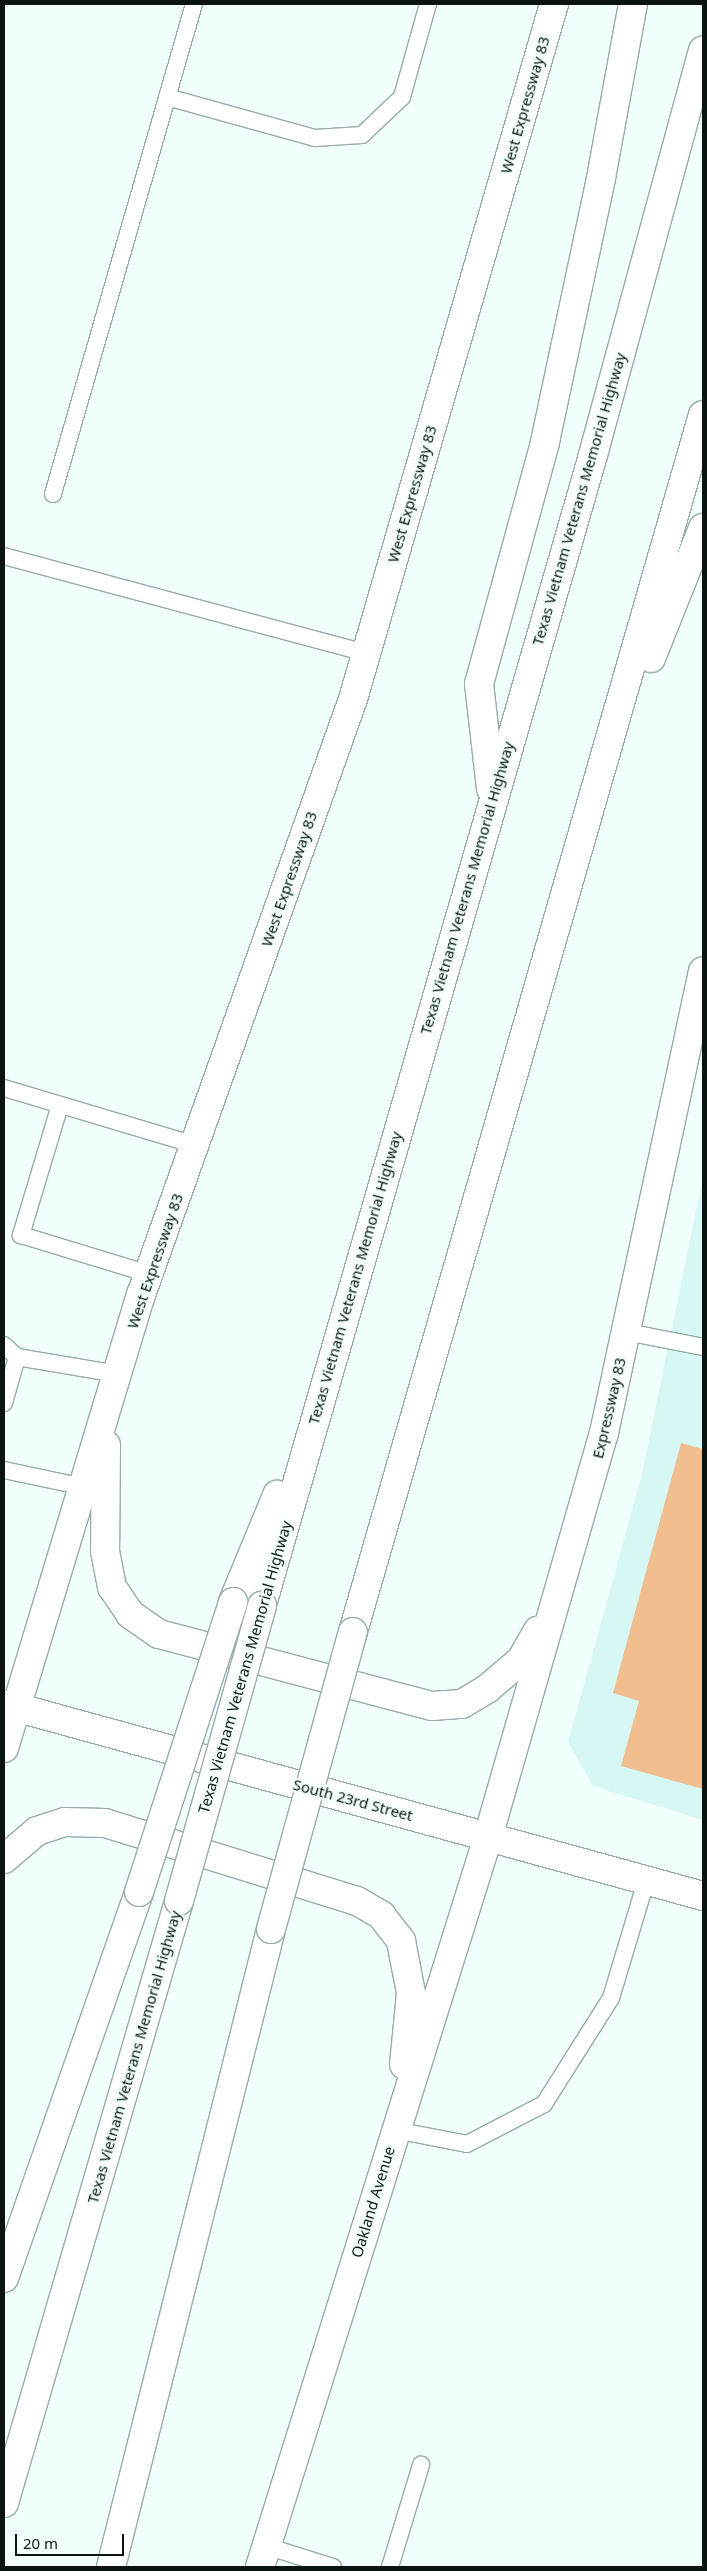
<!DOCTYPE html>
<style>
body{margin:0}
#map{position:relative;width:707px;height:2571px;overflow:hidden;background:#f1fffd;font-family:"Noto Sans",sans-serif}
div>[style]{position:absolute}
[style*='--x']{left:calc(var(--x)*1px);top:calc(var(--y)*1px);width:calc(var(--w)*1px);rotate:calc(var(--a)*1deg)}
.built>*{inset:0;background:#d7f7f5}
.building>*{inset:0;background:#f1be90}
.roads{filter:drop-shadow(1px 0 #97acaa) drop-shadow(-1px 0 #97acaa) drop-shadow(0 1px #97acaa) drop-shadow(0 -1px #97acaa)}
.lane>*{height:16px;margin:-8px;padding:0 8px;transform-origin:8px;border-radius:8px;background:#fff}
.secondary>*{height:28px;margin:-14px;padding:0 14px;transform-origin:14px;border-radius:14px;background:#fff}
.primary>*{height:28px;margin:-14px;padding:0 14px;transform-origin:14px;border-radius:14px;background:#fff}
.highway>*{height:28px;margin:-14px;padding:0 14px;transform-origin:14px;border-radius:14px;background:#fff}
.bridges{filter:drop-shadow(1px 0 #97acaa) drop-shadow(-1px 0 #97acaa) drop-shadow(0 1px #97acaa) drop-shadow(0 -1px #97acaa)}
.highway-bridge>*{height:28px;margin:-14px;padding:0 14px;transform-origin:14px;border-radius:14px;background:#fff}
span{translate:-50% -50%;white-space:nowrap;text-align:center;line-height:1.15;-webkit-text-stroke:5px #f1fffd;paint-order:stroke}
.street-label{font-size:15px;color:#0c1413}
.frame{position:absolute;inset:0;border:5px solid #0c1413;pointer-events:none}
.scale{position:absolute;left:15px;top:2534px;width:109px;height:22px;box-sizing:border-box;border:2px solid #0c1413;border-top:0;padding-left:6px;font-size:15px;line-height:18px;white-space:nowrap;color:#0c1413;-webkit-text-stroke:4px #f1fffd;paint-order:stroke}
</style>
<div id="map">
<div class="built">
<i style="clip-path:polygon(703px 1177px,703px 1820px,593px 1786px,568px 1742px,642px 1474px)"></i>
</div>
<div class="building">
<i style="clip-path:polygon(681px 1443px,703px 1449px,703px 1789px,621px 1766px,639px 1701px,613px 1693px)"></i>
</div>
<div class="roads">
<div class="lane">
<i style="--x:167;--y:97;--w:154;--a:15.5"></i>
<i style="--x:315;--y:138;--w:47;--a:-3.7"></i>
<i style="--x:362;--y:135;--w:55;--a:-43.5"></i>
<i style="--x:402;--y:97;--w:97;--a:-74.4"></i>
<i style="--x:53;--y:494;--w:510;--a:-73.95"></i>
<i style="--x:4;--y:556;--w:375;--a:15"></i>
<i style="--x:4;--y:1088;--w:199;--a:16.6"></i>
<i style="--x:60;--y:1105;--w:136;--a:106.7"></i>
<i style="--x:21;--y:1235;--w:134;--a:16.9"></i>
<i style="--x:626;--y:1332;--w:78;--a:11"></i>
<i style="--x:4;--y:1345;--w:18;--a:43"></i>
<i style="--x:17;--y:1357;--w:102;--a:9.6"></i>
<i style="--x:4;--y:1403;--w:48;--a:-74.2"></i>
<i style="--x:4;--y:1470;--w:82;--a:12"></i>
<i style="--x:395;--y:2130;--w:73;--a:11"></i>
<i style="--x:467;--y:2144;--w:87;--a:-27.5"></i>
<i style="--x:544;--y:2104;--w:125;--a:-57.7"></i>
<i style="--x:611;--y:1998;--w:122;--a:-73.3"></i>
<i style="--x:266;--y:2546;--w:70;--a:17.4"></i>
<i style="--x:390;--y:2567;--w:107;--a:-73.1"></i>
</div>
<div class="secondary">
<i style="--x:106;--y:1445;--w:106;--a:90.5"></i>
<i style="--x:105;--y:1551;--w:37;--a:79"></i>
<i style="--x:112;--y:1587;--w:32;--a:56"></i>
<i style="--x:130;--y:1614;--w:35;--a:35"></i>
<i style="--x:159;--y:1634;--w:282;--a:14.8"></i>
<i style="--x:432;--y:1706;--w:30;--a:-4"></i>
<i style="--x:462;--y:1704;--w:29;--a:-31"></i>
<i style="--x:487;--y:1689;--w:45;--a:-40.5"></i>
<i style="--x:521;--y:1660;--w:34;--a:-60"></i>
<i style="--x:4;--y:1748;--w:473;--a:-73.2"></i>
<i style="--x:141;--y:1295;--w:633;--a:-70.42"></i>
<i style="--x:353;--y:699;--w:723;--a:-73.87"></i>
<i style="--x:4;--y:1859;--w:43;--a:-40.3"></i>
<i style="--x:37;--y:1831;--w:29;--a:-18"></i>
<i style="--x:65;--y:1822;--w:40;--a:1.4"></i>
<i style="--x:105;--y:1823;--w:264;--a:17.2"></i>
<i style="--x:357;--y:1901;--w:28;--a:30"></i>
<i style="--x:381;--y:1915;--w:33;--a:52"></i>
<i style="--x:401;--y:1941;--w:53;--a:79.1"></i>
<i style="--x:411;--y:1993;--w:72;--a:95.6"></i>
<i style="--x:260;--y:2567;--w:765;--a:-72.65"></i>
<i style="--x:488;--y:1837;--w:420;--a:-74"></i>
<i style="--x:604;--y:1433;--w:472;--a:-77.9"></i>
</div>
<div class="primary">
<i style="--x:4;--y:1704;--w:725;--a:15.36"></i>
</div>
<div class="highway">
<i style="--x:651;--y:658;--w:140;--a:-68.2"></i>
<i style="--x:491;--y:789;--w:106;--a:-96.5"></i>
<i style="--x:479;--y:684;--w:251;--a:-74.7"></i>
<i style="--x:545;--y:442;--w:270;--a:-78"></i>
<i style="--x:601;--y:178;--w:177;--a:-79.6"></i>
<i style="--x:233;--y:1602;--w:116;--a:-67.6"></i>
<i style="--x:262;--y:1605;--w:1197;--a:-73.94"></i>
<i style="--x:593;--y:455;--w:419;--a:-74.8"></i>
<i style="--x:353;--y:1632;--w:1266;--a:-73.96"></i>
<i style="--x:4;--y:2278;--w:409;--a:-70.7"></i>
<i style="--x:4;--y:2503;--w:627;--a:-73.79"></i>
<i style="--x:111;--y:2567;--w:658;--a:-75.92"></i>
</div>
</div>
<div class="bridges">
<div class="highway-bridge">
<i style="--x:139;--y:1892;--w:305;--a:-72"></i>
<i style="--x:179;--y:1901;--w:307;--a:-74.3"></i>
<i style="--x:271;--y:1929;--w:308;--a:-74.6"></i>
</div>
</div>
<div class="street-label">
<span style="left:525px;top:105px;rotate:-74deg">West Expressway 83</span>
<span style="left:412px;top:494px;rotate:-74deg">West Expressway 83</span>
<span style="left:579px;top:499px;rotate:-74deg">Texas Vietnam Veterans Memorial Highway</span>
<span style="left:289px;top:879px;rotate:-71deg">West Expressway 83</span>
<span style="left:467px;top:888px;rotate:-74deg">Texas Vietnam Veterans Memorial Highway</span>
<span style="left:155px;top:1261px;rotate:-71deg">West Expressway 83</span>
<span style="left:355px;top:1278px;rotate:-74deg">Texas Vietnam Veterans Memorial Highway</span>
<span style="left:609px;top:1408px;rotate:-77deg">Expressway 83</span>
<span style="left:245px;top:1667px;rotate:-74deg">Texas Vietnam Veterans Memorial Highway</span>
<span style="left:353px;top:1800px;rotate:15deg">South 23rd Street</span>
<span style="left:134px;top:2057px;rotate:-74deg">Texas Vietnam Veterans Memorial Highway</span>
<span style="left:373px;top:2202px;rotate:-73deg">Oakland Avenue</span>
</div>
<div class="frame"></div>
<div class="scale">20 m</div>
</div>
